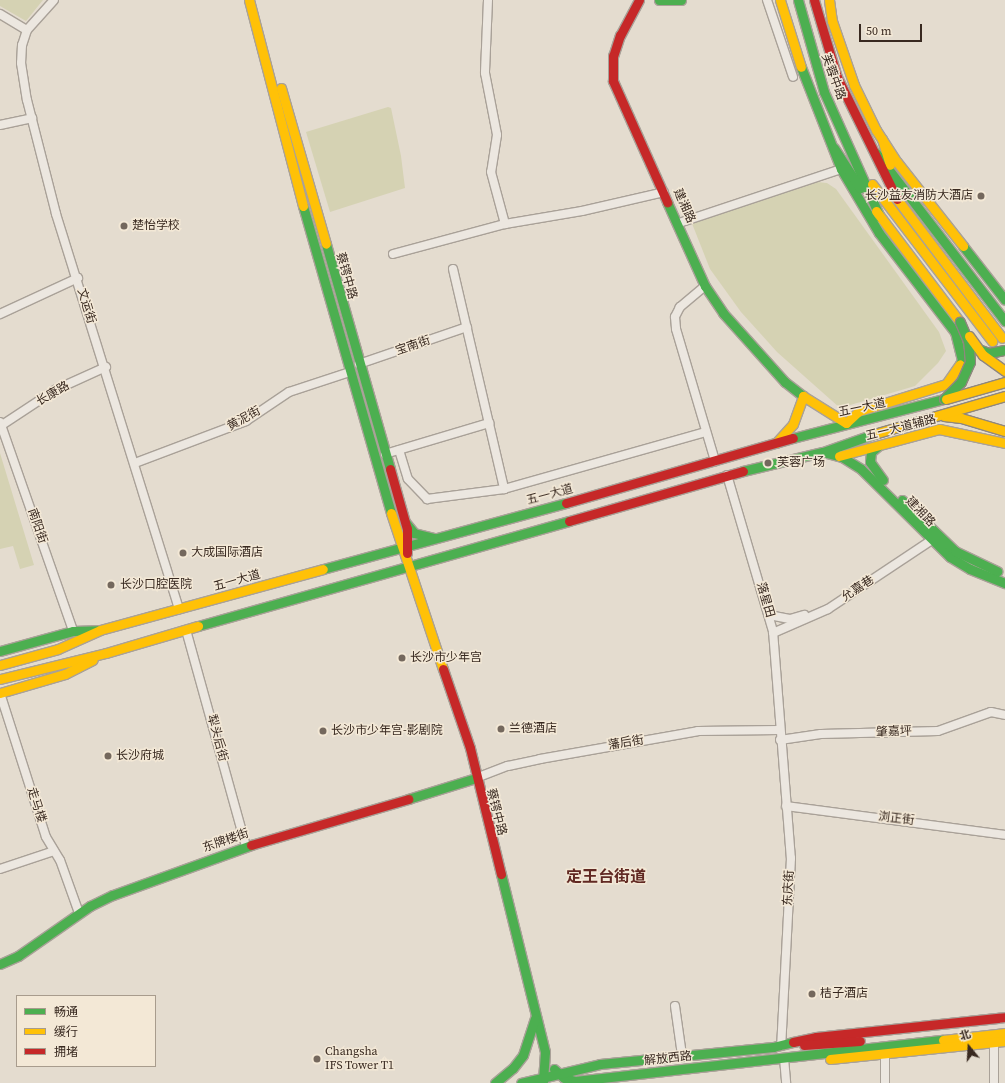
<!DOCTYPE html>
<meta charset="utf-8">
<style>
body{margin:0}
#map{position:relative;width:1005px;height:1083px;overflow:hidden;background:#e4dccf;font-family:"Source Serif 4","Noto Sans SC",serif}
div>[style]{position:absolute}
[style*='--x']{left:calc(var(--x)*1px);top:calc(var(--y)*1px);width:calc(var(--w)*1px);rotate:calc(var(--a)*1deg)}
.green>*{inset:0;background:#d5d2b3}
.roads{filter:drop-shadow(1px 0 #a9a198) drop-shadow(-1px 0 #a9a198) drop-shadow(0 1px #a9a198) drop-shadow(0 -1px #a9a198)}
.street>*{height:8px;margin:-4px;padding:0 4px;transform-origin:4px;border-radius:4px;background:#ece7e0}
.fast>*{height:9px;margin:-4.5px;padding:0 4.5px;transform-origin:4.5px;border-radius:4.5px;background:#4caf50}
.slow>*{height:9px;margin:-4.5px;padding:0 4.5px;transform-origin:4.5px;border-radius:4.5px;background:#ffc107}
.jam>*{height:9px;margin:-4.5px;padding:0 4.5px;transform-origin:4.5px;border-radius:4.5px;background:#c62828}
.bridges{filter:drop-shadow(1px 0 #8f877e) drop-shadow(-1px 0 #8f877e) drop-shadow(0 1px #8f877e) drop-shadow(0 -1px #8f877e)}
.fast-bridge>*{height:9px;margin:-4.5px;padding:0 4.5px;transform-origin:4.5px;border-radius:4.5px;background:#4caf50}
.slow-bridge>*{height:9px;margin:-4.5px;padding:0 4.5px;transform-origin:4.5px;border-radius:4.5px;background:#ffc107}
.dots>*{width:11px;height:11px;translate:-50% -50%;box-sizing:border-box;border:2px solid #f3e8d6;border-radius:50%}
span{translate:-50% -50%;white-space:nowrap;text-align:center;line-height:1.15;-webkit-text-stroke:3px #f3e8d6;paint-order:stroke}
.street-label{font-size:12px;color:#382920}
.poi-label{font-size:12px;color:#382920}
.right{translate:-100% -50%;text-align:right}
.left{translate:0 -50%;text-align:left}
.district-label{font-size:16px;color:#612923;font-weight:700}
.legend{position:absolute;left:16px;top:995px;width:140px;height:72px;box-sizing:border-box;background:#f3e8d6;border:1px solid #a89c8d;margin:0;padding:5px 7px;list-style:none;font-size:12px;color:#382920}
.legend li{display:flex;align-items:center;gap:8px;height:20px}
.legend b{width:20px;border:1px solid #a89c8d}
.north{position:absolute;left:949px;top:1027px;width:40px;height:40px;-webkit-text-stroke:3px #f3e8d6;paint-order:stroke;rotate:342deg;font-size:11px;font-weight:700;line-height:16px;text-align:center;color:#382920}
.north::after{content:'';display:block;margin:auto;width:14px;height:18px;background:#382920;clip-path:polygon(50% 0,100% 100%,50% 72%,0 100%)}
.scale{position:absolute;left:859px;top:24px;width:63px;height:18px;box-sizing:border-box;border:2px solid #382920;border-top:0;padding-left:5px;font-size:12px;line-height:14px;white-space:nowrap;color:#382920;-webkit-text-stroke:3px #f3e8d6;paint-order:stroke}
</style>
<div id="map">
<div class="green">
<i style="clip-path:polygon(0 0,43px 0,26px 21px,0 6px)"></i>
<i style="clip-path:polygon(388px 107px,391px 108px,401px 156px,405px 188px,330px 212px,306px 132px)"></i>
<i style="clip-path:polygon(817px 182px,827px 183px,836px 189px,939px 332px,946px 351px,938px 363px,915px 386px,840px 408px,777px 352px,741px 312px,710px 269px,691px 221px)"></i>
<i style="clip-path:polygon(0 453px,34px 565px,20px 569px,13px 546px,0 549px)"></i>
</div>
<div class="roads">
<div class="street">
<i style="--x:488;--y:0;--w:73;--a:92.4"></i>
<i style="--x:485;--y:73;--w:63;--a:79"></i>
<i style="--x:497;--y:135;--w:37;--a:99"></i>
<i style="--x:491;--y:172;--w:54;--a:74.9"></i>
<i style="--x:767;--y:0;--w:81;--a:71.3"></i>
<i style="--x:0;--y:14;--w:31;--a:31"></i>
<i style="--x:27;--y:30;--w:16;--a:108"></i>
<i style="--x:22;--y:45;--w:18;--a:93"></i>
<i style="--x:21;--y:63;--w:37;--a:81"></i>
<i style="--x:27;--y:100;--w:118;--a:75.7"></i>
<i style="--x:56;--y:214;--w:414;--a:72.7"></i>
<i style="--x:27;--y:30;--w:40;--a:-48"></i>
<i style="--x:0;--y:125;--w:33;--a:-12"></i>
<i style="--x:679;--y:223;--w:171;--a:-18.4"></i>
<i style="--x:393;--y:254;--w:116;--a:-15"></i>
<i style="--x:505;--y:224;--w:78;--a:-9.6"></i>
<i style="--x:582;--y:211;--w:84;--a:-13"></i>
<i style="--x:453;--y:269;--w:226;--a:76.9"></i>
<i style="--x:705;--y:286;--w:33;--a:140"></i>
<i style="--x:680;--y:307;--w:11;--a:117"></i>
<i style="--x:675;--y:317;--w:12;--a:85"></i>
<i style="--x:676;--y:329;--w:138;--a:73.5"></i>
<i style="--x:0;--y:314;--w:86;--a:-24.8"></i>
<i style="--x:359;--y:364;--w:114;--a:-18.9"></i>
<i style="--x:0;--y:422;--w:221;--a:70.7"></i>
<i style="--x:2;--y:425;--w:64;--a:-33.4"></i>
<i style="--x:55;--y:390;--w:56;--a:-24.3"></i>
<i style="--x:399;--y:450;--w:30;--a:73"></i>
<i style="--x:408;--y:479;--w:28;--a:46"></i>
<i style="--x:427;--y:499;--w:78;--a:-7.4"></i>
<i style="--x:504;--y:489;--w:210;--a:-15.8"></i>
<i style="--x:385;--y:454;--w:109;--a:-16.6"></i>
<i style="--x:135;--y:463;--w:119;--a:-20.7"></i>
<i style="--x:246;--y:421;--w:52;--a:-34"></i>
<i style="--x:289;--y:392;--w:64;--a:-18.2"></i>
<i style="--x:727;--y:475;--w:163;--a:73.6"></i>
<i style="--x:773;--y:631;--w:228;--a:85.5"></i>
<i style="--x:791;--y:858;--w:188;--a:93"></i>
<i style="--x:769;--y:615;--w:21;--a:11"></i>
<i style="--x:790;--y:619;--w:15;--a:-16"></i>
<i style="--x:186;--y:630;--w:225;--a:74.5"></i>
<i style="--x:773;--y:633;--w:60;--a:-23.6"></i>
<i style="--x:828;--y:609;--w:128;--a:-33.6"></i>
<i style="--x:0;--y:693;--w:151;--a:72.3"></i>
<i style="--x:46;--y:837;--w:27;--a:59"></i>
<i style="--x:60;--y:860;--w:56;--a:70.3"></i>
<i style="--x:780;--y:740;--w:41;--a:-8.3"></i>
<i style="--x:821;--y:734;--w:117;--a:-1.5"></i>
<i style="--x:938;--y:731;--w:56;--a:-19.7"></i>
<i style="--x:991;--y:712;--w:14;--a:12"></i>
<i style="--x:476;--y:778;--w:34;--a:-21"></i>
<i style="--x:508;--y:766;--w:33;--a:-12"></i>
<i style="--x:540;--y:759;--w:160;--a:-10"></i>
<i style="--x:698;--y:731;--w:81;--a:-0.7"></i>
<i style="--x:786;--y:806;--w:221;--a:7.5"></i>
<i style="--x:0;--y:869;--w:57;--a:-18.4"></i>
<i style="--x:675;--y:1006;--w:49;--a:81.9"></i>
<i style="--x:784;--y:1058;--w:25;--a:85"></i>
<i style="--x:885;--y:1083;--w:29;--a:-90"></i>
<i style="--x:994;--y:1083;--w:40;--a:-90"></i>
</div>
<div class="fast">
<i style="--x:659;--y:0;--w:22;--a:0"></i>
<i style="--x:798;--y:0;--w:96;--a:74.2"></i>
<i style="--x:824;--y:92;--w:137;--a:65.9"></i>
<i style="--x:801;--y:67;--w:110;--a:68.6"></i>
<i style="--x:841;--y:169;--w:74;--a:59.3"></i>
<i style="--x:879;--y:233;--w:125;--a:52.5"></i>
<i style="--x:955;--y:332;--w:29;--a:76"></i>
<i style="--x:962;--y:360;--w:4;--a:117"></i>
<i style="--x:834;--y:148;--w:48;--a:57"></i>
<i style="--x:876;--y:153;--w:212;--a:52.5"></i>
<i style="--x:667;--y:202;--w:92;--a:65.7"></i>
<i style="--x:705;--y:286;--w:32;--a:56"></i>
<i style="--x:723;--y:313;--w:93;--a:48.1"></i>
<i style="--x:785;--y:382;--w:23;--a:38"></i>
<i style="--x:303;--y:206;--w:319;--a:74"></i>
<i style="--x:326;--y:244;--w:234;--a:74.1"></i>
<i style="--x:963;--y:246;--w:68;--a:52.1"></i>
<i style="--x:793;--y:438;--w:156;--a:-14.5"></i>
<i style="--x:878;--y:446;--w:9;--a:139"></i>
<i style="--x:871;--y:452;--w:10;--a:96"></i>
<i style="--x:870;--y:462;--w:22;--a:54"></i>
<i style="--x:823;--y:452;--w:20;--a:15"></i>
<i style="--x:842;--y:457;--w:22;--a:32"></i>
<i style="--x:861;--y:469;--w:125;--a:44.7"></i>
<i style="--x:950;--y:557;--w:23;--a:31"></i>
<i style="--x:970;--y:569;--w:38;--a:22"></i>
<i style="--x:743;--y:471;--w:82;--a:-13.4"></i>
<i style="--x:823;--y:452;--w:54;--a:-19.4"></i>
<i style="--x:902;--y:500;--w:74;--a:43.9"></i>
<i style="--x:955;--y:551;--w:47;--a:25.5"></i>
<i style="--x:406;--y:523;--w:13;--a:51"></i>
<i style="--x:414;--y:533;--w:21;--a:14"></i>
<i style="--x:323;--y:569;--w:252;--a:-15.2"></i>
<i style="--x:198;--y:626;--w:386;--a:-15.8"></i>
<i style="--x:0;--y:651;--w:76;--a:-15.3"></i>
<i style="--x:73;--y:631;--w:25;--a:-2"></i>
<i style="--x:408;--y:799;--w:71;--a:-17.2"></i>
<i style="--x:501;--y:874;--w:183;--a:76.1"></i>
<i style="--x:545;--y:1052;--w:31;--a:94"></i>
<i style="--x:0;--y:964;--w:20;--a:-24"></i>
<i style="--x:18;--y:956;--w:88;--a:-34.8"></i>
<i style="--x:90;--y:906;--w:25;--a:-26"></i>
<i style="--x:113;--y:895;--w:147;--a:-19.9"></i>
<i style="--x:554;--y:1069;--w:13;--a:42"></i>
<i style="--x:564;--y:1078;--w:11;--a:15"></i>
<i style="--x:575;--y:1081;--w:370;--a:-6.4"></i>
<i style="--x:495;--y:1083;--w:23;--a:-40"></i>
<i style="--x:513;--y:1068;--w:16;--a:-52"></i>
<i style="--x:523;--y:1055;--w:38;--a:-72"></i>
<i style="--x:521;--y:1083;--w:81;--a:-13.5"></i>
<i style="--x:600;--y:1064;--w:174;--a:-5.6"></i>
<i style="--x:773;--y:1047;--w:21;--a:-14"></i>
</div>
<div class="slow">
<i style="--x:249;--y:0;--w:213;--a:75.3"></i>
<i style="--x:780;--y:0;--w:70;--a:72.6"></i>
<i style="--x:829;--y:0;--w:21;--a:82"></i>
<i style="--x:832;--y:21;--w:68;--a:71"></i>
<i style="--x:854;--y:85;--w:50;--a:63.9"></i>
<i style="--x:876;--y:130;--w:38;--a:57"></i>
<i style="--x:897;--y:162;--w:107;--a:51.8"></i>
<i style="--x:281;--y:88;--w:162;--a:73.9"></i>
<i style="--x:882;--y:139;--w:27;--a:73"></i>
<i style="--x:872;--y:184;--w:198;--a:52.6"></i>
<i style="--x:897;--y:199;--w:174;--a:52.9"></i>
<i style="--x:876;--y:211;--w:139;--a:52.9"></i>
<i style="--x:776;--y:443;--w:25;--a:-48"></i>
<i style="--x:793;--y:424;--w:30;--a:-70"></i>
<i style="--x:803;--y:396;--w:51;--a:32.1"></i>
<i style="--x:846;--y:423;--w:18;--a:-43"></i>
<i style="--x:859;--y:411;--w:91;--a:-17.2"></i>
<i style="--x:946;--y:384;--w:24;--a:-55"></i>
<i style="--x:839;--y:456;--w:104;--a:-15.1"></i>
<i style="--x:939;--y:429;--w:67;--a:12"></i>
<i style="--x:391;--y:513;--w:164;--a:71.6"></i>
<i style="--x:0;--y:665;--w:60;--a:-15.4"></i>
<i style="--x:58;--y:649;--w:46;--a:-24.3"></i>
<i style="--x:100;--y:630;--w:231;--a:-15.3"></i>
<i style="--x:0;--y:679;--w:109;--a:-13.8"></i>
<i style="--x:106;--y:653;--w:96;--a:-16.4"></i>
<i style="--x:0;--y:693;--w:68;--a:-16.3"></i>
<i style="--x:65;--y:674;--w:31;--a:-27"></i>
<i style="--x:943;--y:1040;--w:62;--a:-6.4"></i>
<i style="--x:830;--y:1059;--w:176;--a:-5.9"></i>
</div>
<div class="jam">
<i style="--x:639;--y:0;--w:40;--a:118"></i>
<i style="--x:620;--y:35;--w:22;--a:108"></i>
<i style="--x:613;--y:56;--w:25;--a:90"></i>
<i style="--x:613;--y:81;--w:133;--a:65.9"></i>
<i style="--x:814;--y:0;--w:80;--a:73.4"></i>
<i style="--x:837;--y:77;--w:136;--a:63.8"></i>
<i style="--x:390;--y:469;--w:62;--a:74.2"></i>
<i style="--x:407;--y:529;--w:24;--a:90"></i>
<i style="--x:566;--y:503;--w:236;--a:-16"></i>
<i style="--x:569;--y:521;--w:181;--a:-16"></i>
<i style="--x:443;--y:669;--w:83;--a:71.1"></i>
<i style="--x:470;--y:748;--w:130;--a:76.2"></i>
<i style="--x:251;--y:845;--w:164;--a:-16.3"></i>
<i style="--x:793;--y:1042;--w:24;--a:-12"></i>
<i style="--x:816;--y:1037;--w:190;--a:-6"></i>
<i style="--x:804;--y:1045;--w:56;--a:-4.1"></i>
</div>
</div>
<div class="bridges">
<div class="fast-bridge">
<i style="--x:978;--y:349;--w:12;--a:20"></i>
<i style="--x:989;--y:353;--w:16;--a:-11"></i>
<i style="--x:944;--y:399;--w:24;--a:-45"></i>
<i style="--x:961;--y:382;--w:22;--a:-66"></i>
<i style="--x:970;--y:362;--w:21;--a:-95"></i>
<i style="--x:968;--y:341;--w:21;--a:-113"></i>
</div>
<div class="slow-bridge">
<i style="--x:969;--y:336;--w:24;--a:54"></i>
<i style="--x:983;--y:355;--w:27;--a:36"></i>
<i style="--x:946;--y:399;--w:61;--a:-16.1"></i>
<i style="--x:944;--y:416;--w:17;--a:7"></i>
<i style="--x:961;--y:418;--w:46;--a:16.5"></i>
<i style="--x:874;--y:434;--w:136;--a:-16.2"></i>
</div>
</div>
<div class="dots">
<i style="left:981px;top:196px;background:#74685d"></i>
<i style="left:124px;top:226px;background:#74685d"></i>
<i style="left:768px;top:463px;background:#74685d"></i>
<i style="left:183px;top:553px;background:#74685d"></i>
<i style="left:111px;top:585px;background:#74685d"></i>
<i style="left:402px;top:658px;background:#74685d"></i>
<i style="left:501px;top:729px;background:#74685d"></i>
<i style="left:323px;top:731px;background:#74685d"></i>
<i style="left:108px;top:756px;background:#74685d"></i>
<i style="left:812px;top:994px;background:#74685d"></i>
<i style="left:317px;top:1059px;background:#74685d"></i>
</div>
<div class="street-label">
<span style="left:833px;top:77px;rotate:70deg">芙蓉中路</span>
<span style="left:684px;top:206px;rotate:66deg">建湘路</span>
<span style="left:346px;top:276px;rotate:74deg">蔡锷中路</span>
<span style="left:86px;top:306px;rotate:73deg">文运街</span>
<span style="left:413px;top:346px;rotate:-19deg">宝南街</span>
<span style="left:53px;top:394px;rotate:-30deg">长康路</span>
<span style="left:862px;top:408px;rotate:-12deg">五一大道</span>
<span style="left:244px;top:419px;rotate:-29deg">黄泥街</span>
<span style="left:901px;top:428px;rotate:-14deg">五一大道辅路</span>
<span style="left:550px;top:495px;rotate:-15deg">五一大道</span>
<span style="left:920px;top:512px;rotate:46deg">建湘路</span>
<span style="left:37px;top:526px;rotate:71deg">南阳街</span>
<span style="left:237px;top:581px;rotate:-16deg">五一大道</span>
<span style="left:858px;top:589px;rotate:-33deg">允嘉巷</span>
<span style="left:765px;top:600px;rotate:74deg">落星田</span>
<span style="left:894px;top:732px;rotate:-2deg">肇嘉坪</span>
<span style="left:217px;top:738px;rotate:75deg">犁头后街</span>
<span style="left:626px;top:743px;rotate:-9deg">藩后街</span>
<span style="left:36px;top:805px;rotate:72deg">走马楼</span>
<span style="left:496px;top:812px;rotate:76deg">蔡锷中路</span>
<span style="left:896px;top:819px;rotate:7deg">浏正街</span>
<span style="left:226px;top:841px;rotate:-19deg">东牌楼街</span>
<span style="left:789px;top:888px;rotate:-87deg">东庆街</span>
<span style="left:668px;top:1059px;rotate:-6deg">解放西路</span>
</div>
<div class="poi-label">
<span class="right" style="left:973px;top:196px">长沙益友消防大酒店</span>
<span class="left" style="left:132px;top:226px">楚怡学校</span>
<span class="left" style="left:777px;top:463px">芙蓉广场</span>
<span class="left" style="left:191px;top:553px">大成国际酒店</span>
<span class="left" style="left:120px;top:585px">长沙口腔医院</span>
<span class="left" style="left:410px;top:658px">长沙市少年宫</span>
<span class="left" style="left:509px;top:729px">兰德酒店</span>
<span class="left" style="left:331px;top:731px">长沙市少年宫-影剧院</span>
<span class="left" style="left:116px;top:756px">长沙府城</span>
<span class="left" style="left:820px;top:994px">桔子酒店</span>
<span class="left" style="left:325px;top:1059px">Changsha<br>IFS Tower T1</span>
</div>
<div class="district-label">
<span style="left:606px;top:876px">定王台街道</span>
</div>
<ul class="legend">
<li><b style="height:5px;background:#4caf50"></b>畅通</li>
<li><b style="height:5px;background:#ffc107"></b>缓行</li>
<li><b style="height:5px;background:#c62828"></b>拥堵</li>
</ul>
<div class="north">北</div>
<div class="scale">50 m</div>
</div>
